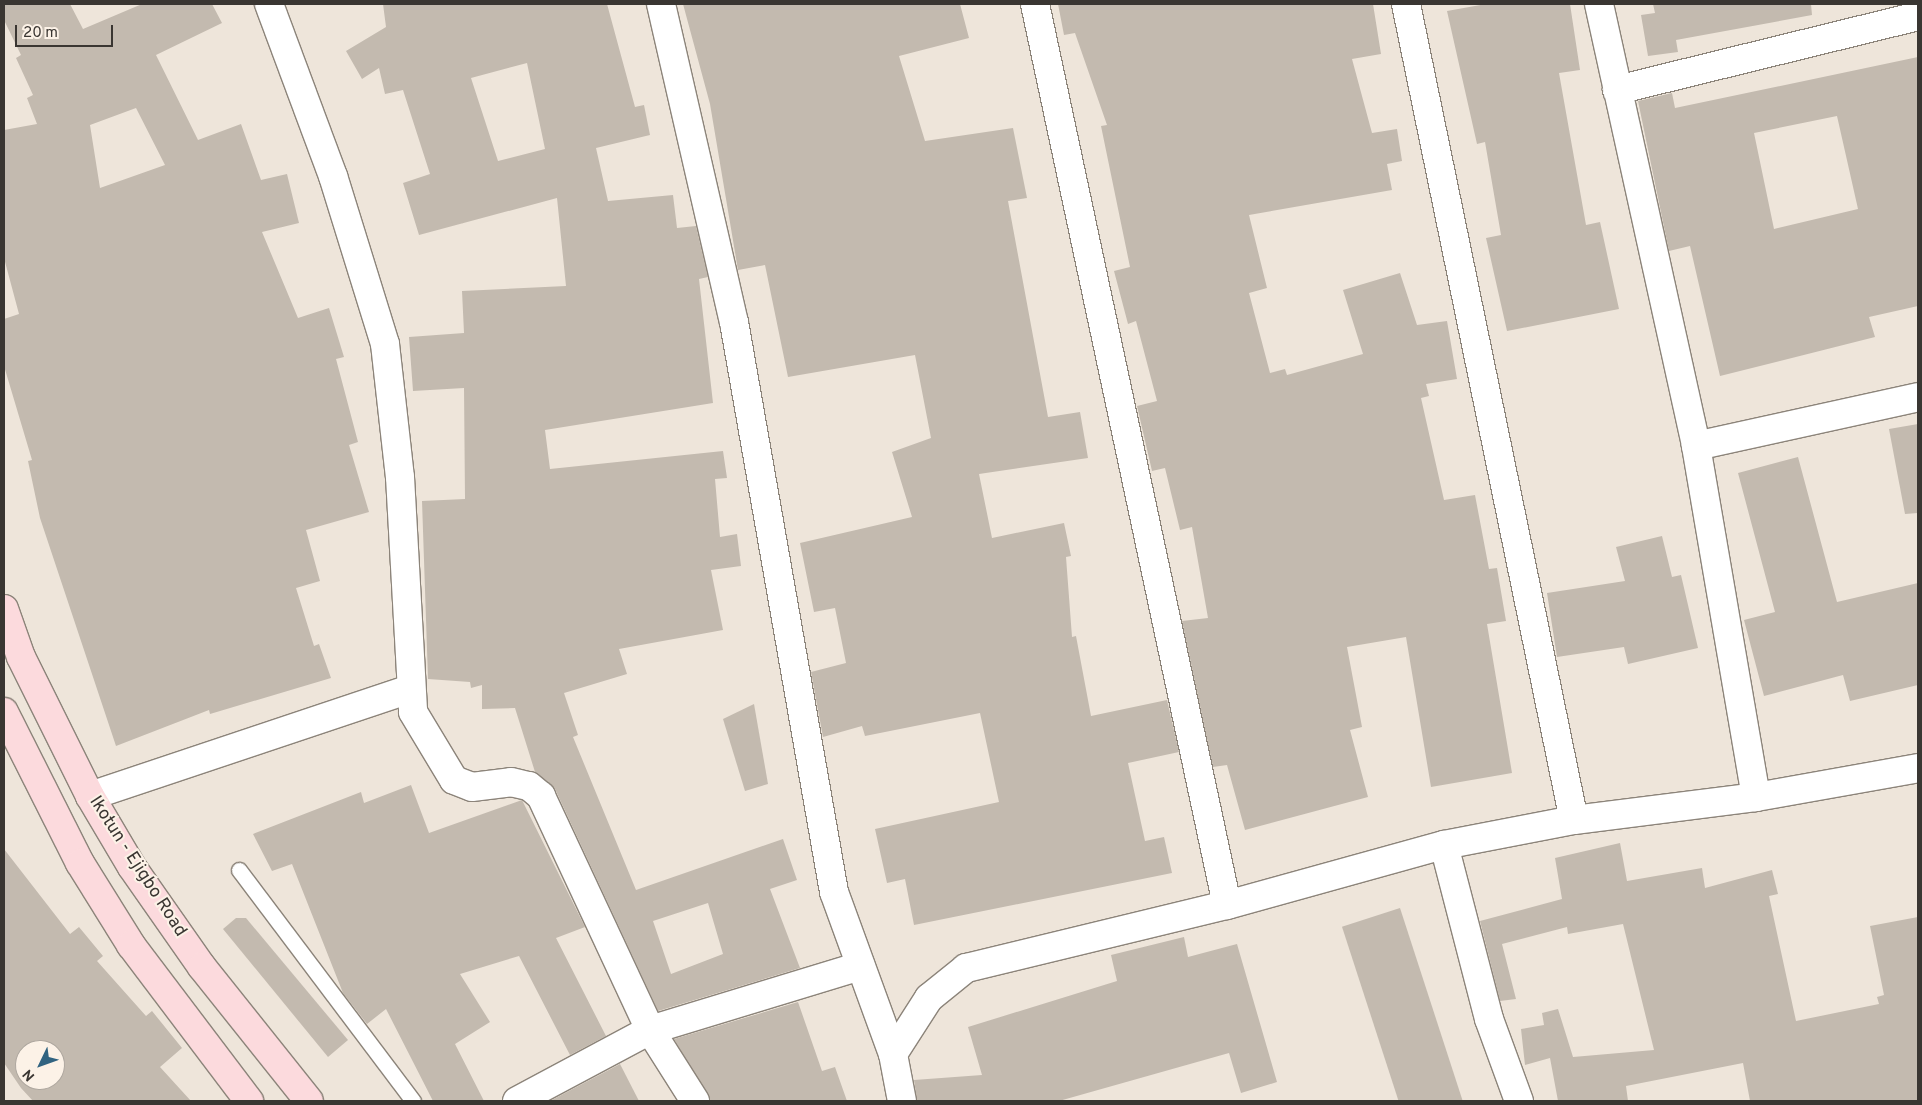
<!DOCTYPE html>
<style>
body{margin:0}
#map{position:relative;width:1922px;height:1105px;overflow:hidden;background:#eee5da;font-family:Overpass,sans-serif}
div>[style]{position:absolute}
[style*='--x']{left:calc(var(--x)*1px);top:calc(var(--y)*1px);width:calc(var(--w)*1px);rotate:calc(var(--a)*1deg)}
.building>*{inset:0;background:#c3baaf;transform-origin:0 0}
.roads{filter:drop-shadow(1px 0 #8c847a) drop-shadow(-1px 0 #8c847a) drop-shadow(0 1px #8c847a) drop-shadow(0 -1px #8c847a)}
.service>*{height:15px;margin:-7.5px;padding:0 7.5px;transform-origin:7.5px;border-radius:7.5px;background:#fff}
.minor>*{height:28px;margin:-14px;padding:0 14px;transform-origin:14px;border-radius:14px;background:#fff}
.primary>*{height:28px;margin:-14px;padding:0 14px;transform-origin:14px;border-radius:14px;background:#fcdadd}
span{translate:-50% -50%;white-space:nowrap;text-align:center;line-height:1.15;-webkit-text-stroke:4px #fcf2e7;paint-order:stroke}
.street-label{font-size:18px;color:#3a3632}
.frame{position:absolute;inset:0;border:5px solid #3a3632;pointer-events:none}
.north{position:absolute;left:15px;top:1040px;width:50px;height:50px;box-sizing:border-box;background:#fcf2e7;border:1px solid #aea79f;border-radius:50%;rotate:228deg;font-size:14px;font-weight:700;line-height:20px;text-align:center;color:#3a3632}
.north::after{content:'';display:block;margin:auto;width:18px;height:22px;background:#316380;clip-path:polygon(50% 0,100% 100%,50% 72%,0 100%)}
.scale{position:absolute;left:15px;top:25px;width:98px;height:22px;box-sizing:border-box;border:2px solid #3a3632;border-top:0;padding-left:6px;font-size:15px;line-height:18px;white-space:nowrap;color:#3a3632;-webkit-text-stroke:4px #fcf2e7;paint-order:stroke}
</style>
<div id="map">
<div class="building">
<i style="clip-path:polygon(evenodd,4px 4px,70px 4px,83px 29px,142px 4px,212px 4px,222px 23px,156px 55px,198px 140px,241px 124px,261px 180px,287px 174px,299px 223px,262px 232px,298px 318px,329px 308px,344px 357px,336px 359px,358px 442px,349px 445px,369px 512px,306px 530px,320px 581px,296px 588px,314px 646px,319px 644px,331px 678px,210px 714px,209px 710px,116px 746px,40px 518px,28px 461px,32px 460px,4px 366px,4px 319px,19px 314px,4px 258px,4px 130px,37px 124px,27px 98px,33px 95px,16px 58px,21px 55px,4px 20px,4px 4px,136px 108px,165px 165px,100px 188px,90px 125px,136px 108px)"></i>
<i style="clip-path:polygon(evenodd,383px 4px,607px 4px,635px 107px,644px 105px,650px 135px,596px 148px,608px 201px,673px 195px,677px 228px,696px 226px,708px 277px,699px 279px,713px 403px,545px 430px,550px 469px,723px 451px,727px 478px,715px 479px,720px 537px,737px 534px,741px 566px,711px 570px,723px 630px,619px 649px,627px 674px,564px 693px,578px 735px,573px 737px,636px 890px,783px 839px,797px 880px,770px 889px,800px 968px,658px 1011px,555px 789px,535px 772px,515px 708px,482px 709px,482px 685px,471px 688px,470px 682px,428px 679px,422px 501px,465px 499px,464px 388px,413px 391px,409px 337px,464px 333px,462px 291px,566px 286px,557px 198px,419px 235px,403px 183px,430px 174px,403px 90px,385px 94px,379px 68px,362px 79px,346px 51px,386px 27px,383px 4px,527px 63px,545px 149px,498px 161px,471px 78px,527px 63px,383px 4px,708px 903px,723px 954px,671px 974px,653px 921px,708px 903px)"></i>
<i style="clip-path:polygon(683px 4px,960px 4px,969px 38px,899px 56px,925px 141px,1013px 128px,1027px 198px,1008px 201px,1048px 417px,1080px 412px,1088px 458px,979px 474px,992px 538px,1064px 523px,1071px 556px,1066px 557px,1072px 637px,1076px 636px,1091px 716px,1167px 700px,1179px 752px,1128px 763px,1145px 841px,1164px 837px,1172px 873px,914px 925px,905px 879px,887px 883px,875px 829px,999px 802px,980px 713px,865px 736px,862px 726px,823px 737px,811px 672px,846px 663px,835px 608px,814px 612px,800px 543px,912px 517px,892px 452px,931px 438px,915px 355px,788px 377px,765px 265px,738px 270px,710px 104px)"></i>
<i style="clip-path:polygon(1058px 4px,1373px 4px,1381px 54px,1352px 59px,1372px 133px,1397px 129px,1402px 161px,1387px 164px,1392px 190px,1249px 215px,1267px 288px,1249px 293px,1270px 373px,1285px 369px,1287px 375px,1363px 354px,1343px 290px,1400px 273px,1417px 325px,1447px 321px,1457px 379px,1426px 384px,1429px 396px,1421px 398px,1444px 500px,1475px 495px,1489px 569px,1497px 568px,1506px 621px,1487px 624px,1512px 773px,1431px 787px,1406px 637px,1347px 647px,1362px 727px,1350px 730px,1368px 797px,1245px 830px,1227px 765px,1213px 767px,1182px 621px,1208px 618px,1192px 527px,1180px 530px,1165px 468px,1152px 471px,1137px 406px,1157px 401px,1136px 321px,1128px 324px,1114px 271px,1130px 267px,1101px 126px,1107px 125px,1075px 33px,1064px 35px)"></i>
<i style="clip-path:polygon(1486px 4px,1570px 4px,1580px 70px,1559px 73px,1586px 225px,1600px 222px,1619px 309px,1507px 331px,1486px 238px,1501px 235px,1485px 142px,1477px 144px,1447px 11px)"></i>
<i style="clip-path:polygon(1653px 4px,1811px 4px,1812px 15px,1676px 40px,1678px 52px,1648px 56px,1641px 15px,1655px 13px)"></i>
<i style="clip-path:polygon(evenodd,1918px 57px,1918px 306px,1869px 317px,1875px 337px,1720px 376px,1690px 246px,1669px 251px,1638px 101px,1672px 93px,1675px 108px,1918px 57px,1837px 116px,1858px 209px,1774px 229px,1754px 133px,1837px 116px)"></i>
<i style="clip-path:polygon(1918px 424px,1918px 513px,1905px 514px,1889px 429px)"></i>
<i style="clip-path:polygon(1798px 457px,1837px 602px,1918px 583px,1918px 685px,1850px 701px,1843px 675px,1764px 696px,1744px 620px,1775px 612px,1738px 473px)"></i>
<i style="clip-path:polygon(1662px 536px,1672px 577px,1681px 575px,1698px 648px,1628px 664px,1624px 647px,1557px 657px,1547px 593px,1625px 581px,1616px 547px)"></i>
<i style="clip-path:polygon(754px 704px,768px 784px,745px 791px,723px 719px)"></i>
<i style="clip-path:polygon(411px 785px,429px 833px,522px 800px,585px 927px,556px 938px,606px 1036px,570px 1055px,519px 956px,460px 974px,490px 1022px,455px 1044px,484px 1101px,433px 1101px,386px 1009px,367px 1024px,343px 993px,292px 864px,272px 871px,253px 834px,361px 792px,364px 803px)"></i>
<i style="clip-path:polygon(1620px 843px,1627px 881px,1702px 868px,1705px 888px,1772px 870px,1778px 894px,1769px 896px,1796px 1021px,1879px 1004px,1877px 997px,1884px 995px,1870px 926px,1918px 917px,1918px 1101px,1750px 1101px,1743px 1063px,1626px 1086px,1628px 1101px,1558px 1101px,1550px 1058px,1525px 1065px,1521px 1029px,1544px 1025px,1542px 1013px,1558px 1009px,1573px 1057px,1654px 1050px,1623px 924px,1568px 934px,1567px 927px,1502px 944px,1516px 999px,1500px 1001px,1480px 921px,1562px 899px,1555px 858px)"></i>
<i style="clip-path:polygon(evenodd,4px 849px,70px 934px,79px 927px,103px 956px,97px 961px,146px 1016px,152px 1011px,182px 1048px,160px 1067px,191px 1101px,33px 1101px,21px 1088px,4px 1063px,4px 849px,25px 1050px,55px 1050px,55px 1080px,25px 1080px,25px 1050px)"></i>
<i style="left:1400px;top:908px;width:203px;height:61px;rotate:72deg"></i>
<i style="clip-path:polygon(236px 918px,246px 918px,348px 1040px,328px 1057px,223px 929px)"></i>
<i style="clip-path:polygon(1184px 937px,1188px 957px,1237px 944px,1277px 1082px,1241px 1093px,1229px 1053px,1059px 1101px,917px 1101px,914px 1080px,982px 1075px,968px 1027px,1117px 981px,1111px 955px)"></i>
<i style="clip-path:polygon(798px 1002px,822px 1071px,835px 1067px,847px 1101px,710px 1101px,674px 1039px)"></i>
<i style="clip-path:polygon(620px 1064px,639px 1101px,550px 1101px)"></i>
</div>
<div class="roads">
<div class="service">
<i style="--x:239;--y:870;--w:289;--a:53"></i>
</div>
<div class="minor">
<i style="--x:269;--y:4;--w:184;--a:69.6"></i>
<i style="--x:333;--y:176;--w:176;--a:72.8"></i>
<i style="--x:385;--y:344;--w:134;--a:83.6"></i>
<i style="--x:400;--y:477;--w:235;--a:86.8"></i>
<i style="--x:413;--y:712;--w:79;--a:58.9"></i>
<i style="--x:454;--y:780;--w:19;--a:21"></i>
<i style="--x:472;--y:787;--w:39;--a:-7"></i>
<i style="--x:511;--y:782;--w:18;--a:13"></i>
<i style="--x:529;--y:786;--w:16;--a:40"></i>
<i style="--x:541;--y:796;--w:258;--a:65"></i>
<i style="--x:650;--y:1030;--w:84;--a:57.6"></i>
<i style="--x:661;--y:4;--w:326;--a:77.1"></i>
<i style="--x:734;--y:322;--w:579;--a:80.05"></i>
<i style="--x:834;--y:892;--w:172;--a:70"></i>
<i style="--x:893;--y:1054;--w:48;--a:79.2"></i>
<i style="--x:1035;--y:4;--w:921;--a:77.97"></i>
<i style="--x:1406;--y:4;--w:833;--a:78.37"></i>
<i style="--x:1599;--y:4;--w:453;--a:77.6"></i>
<i style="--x:1696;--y:446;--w:356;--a:80.3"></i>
<i style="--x:1617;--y:90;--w:310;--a:-13.8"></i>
<i style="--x:1696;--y:446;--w:227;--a:-12.4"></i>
<i style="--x:90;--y:796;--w:336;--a:-18.5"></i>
<i style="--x:1444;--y:845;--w:180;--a:75.5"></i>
<i style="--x:1489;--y:1019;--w:87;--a:69.9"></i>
<i style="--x:893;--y:1054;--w:67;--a:-57.3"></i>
<i style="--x:929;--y:998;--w:48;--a:-39"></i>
<i style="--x:966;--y:968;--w:268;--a:-13.6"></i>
<i style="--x:1227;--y:905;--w:225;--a:-15.5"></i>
<i style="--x:1444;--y:845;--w:132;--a:-10.9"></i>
<i style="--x:1574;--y:820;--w:183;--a:-7.2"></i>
<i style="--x:1756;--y:797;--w:165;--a:-10.1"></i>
<i style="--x:517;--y:1101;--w:151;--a:-28.1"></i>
<i style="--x:650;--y:1030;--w:220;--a:-16.9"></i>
</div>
<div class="primary">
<i style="--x:4;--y:609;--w:51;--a:70.5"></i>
<i style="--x:21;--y:657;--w:155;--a:63.6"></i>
<i style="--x:90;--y:796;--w:82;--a:59.4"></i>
<i style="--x:132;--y:867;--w:122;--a:55"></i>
<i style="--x:202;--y:967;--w:171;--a:51.4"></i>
<i style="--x:4;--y:712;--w:169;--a:63.3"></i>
<i style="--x:80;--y:863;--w:97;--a:58.1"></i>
<i style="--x:131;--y:945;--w:196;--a:52.9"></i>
</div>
</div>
<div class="street-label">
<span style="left:137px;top:867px;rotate:57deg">Ikotun - Ejigbo Road</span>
</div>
<div class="frame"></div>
<div class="north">N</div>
<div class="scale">20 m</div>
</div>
